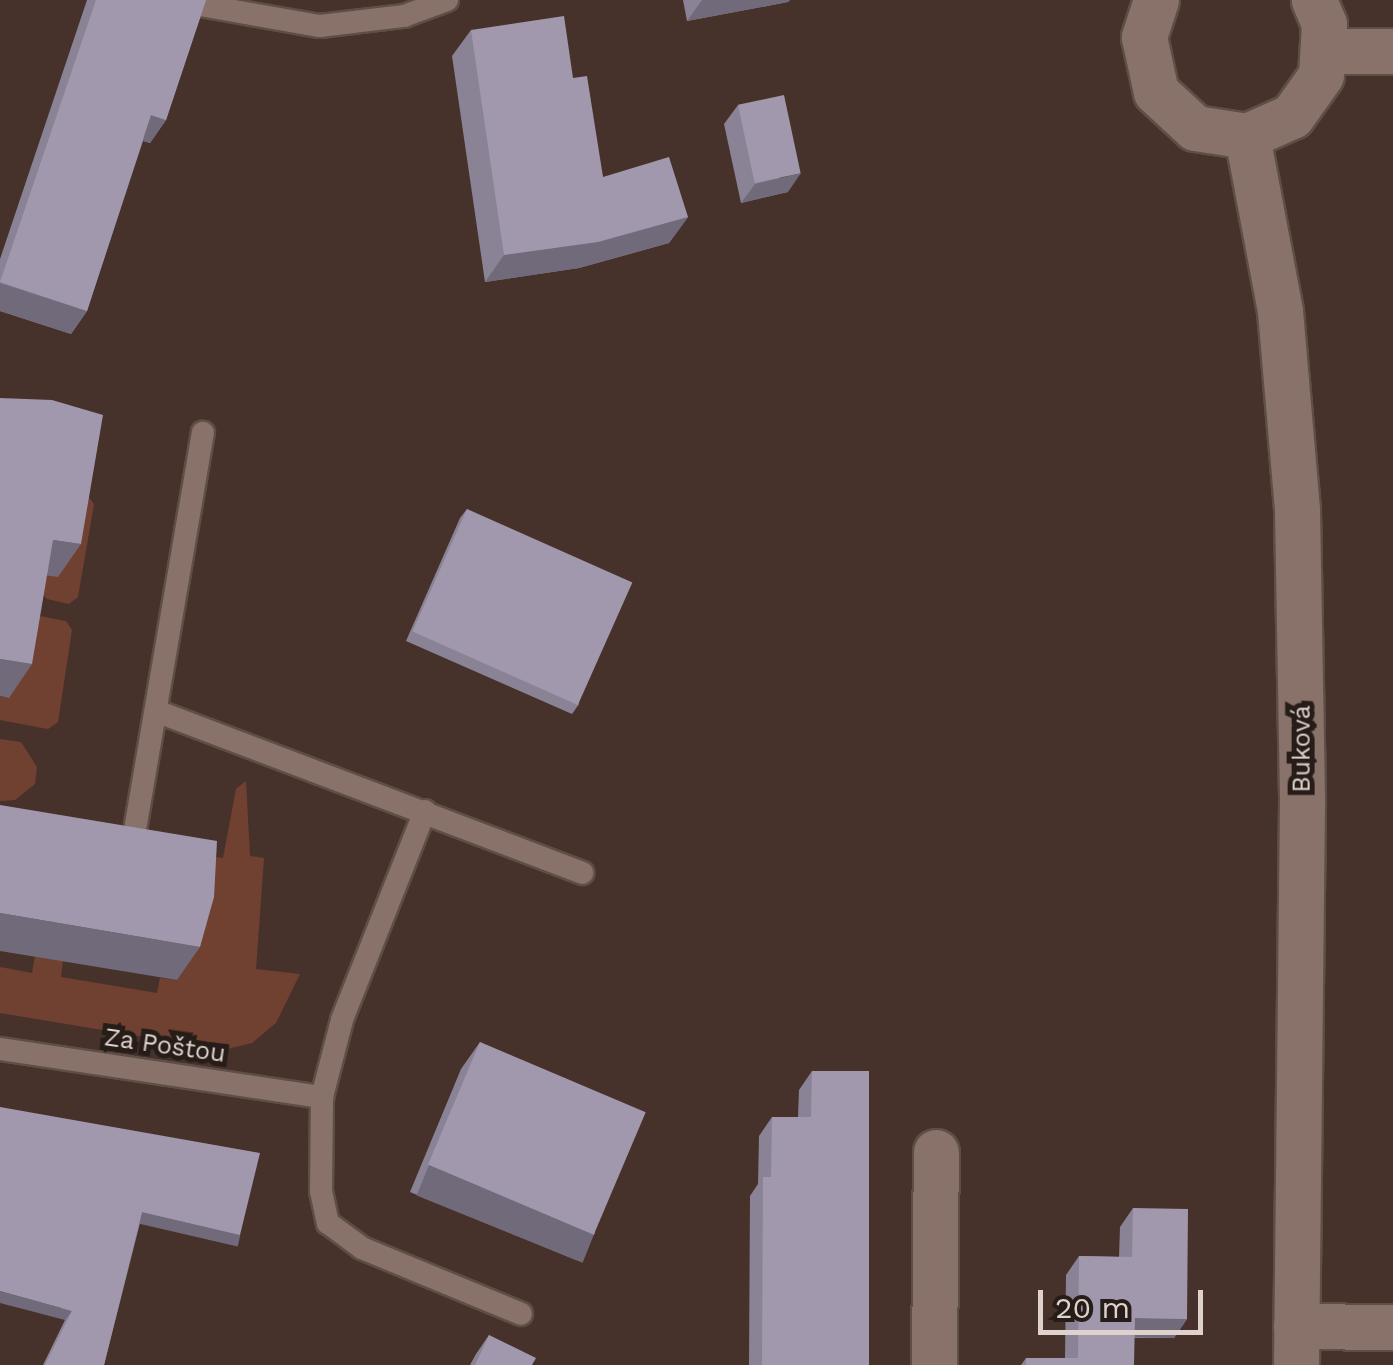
<!DOCTYPE html>
<meta charset="utf-8">
<style>
body{margin:0}
#map{position:relative;width:1393px;height:1365px;overflow:hidden;background:#47322b;font-family:"Work Sans",sans-serif}
div>[style]{position:absolute}
[style*='--x']{left:calc(var(--x)*1px);top:calc(var(--y)*1px);width:calc(var(--w)*1px);rotate:calc(var(--a)*1deg)}
.green>*{inset:0;background:#704131}
.roads{filter:drop-shadow(2px 0 #5e4e47) drop-shadow(-2px 0 #5e4e47) drop-shadow(0 2px #5e4e47) drop-shadow(0 -2px #5e4e47)}
.lane>*{height:22px;margin:-11px;padding:0 11px;transform-origin:11px;border-radius:11px;background:#897269}
.street>*{height:45px;margin:-22.5px;padding:0 22.5px;transform-origin:22.5px;border-radius:22.5px;background:#897269}
.wall>*{inset:0;background:#8a8396}
.shaded-wall>*{inset:0;background:#716a7a;transform-origin:0 0}
.building>*{inset:0;background:#a198ae;transform-origin:0 0}
span{translate:-50% -50%;white-space:nowrap;text-align:center;line-height:1.15;-webkit-text-stroke:10px #261d19;paint-order:stroke}
.street-label{font-size:25px;color:#dfd2cd}
.scale{position:absolute;left:1038px;top:1290px;width:165px;height:45px;box-sizing:border-box;border:5px solid #dfd2cd;border-top:0;padding-left:12px;font-size:30px;line-height:35px;white-space:nowrap;color:#dfd2cd;-webkit-text-stroke:8px #261d19;paint-order:stroke}
</style>
<div id="map">
<div class="green">
<i style="clip-path:polygon(87px 495px,94px 504px,78px 597px,69px 604px,47px 599px,39px 591px)"></i>
<i style="clip-path:polygon(23px 613px,66px 621px,72px 630px,58px 722px,48px 729px,0 720px,0 696px,8px 698px)"></i>
<i style="clip-path:polygon(0 739px,21px 742px,37px 767px,35px 784px,15px 800px,0 801px)"></i>
<i style="clip-path:polygon(246px 781px,250px 856px,264px 858px,256px 969px,300px 974px,276px 1023px,252px 1043px,223px 1050px,0 1013px,0 967px,32px 973px,35px 956px,63px 961px,61px 977px,157px 993px,160px 978px,177px 980px,122px 840px,223px 858px,236px 789px)"></i>
</div>
<div class="roads">
<div class="lane">
<i style="--x:172;--y:0;--w:150;--a:10"></i>
<i style="--x:320;--y:26;--w:85;--a:-6.8"></i>
<i style="--x:404;--y:16;--w:46;--a:-20.4"></i>
<i style="--x:156;--y:711;--w:456;--a:20.8"></i>
<i style="--x:425;--y:811;--w:225;--a:111.7"></i>
<i style="--x:342;--y:1020;--w:80;--a:104.6"></i>
<i style="--x:322;--y:1097;--w:94;--a:90.6"></i>
<i style="--x:321;--y:1191;--w:33;--a:78"></i>
<i style="--x:328;--y:1223;--w:42;--a:36.3"></i>
<i style="--x:362;--y:1248;--w:172;--a:22.5"></i>
<i style="--x:136;--y:824;--w:397;--a:-80.3"></i>
<i style="--x:0;--y:1049;--w:326;--a:8.5"></i>
</div>
<div class="street">
<i style="--x:1156;--y:0;--w:39;--a:108"></i>
<i style="--x:1144;--y:37;--w:56;--a:77.7"></i>
<i style="--x:1156;--y:92;--w:53;--a:42.7"></i>
<i style="--x:1195;--y:128;--w:53;--a:8.7"></i>
<i style="--x:1247;--y:136;--w:49;--a:-24"></i>
<i style="--x:1292;--y:116;--w:50;--a:-54.7"></i>
<i style="--x:1321;--y:75;--w:51;--a:-86.6"></i>
<i style="--x:1324;--y:24;--w:26;--a:-113"></i>
<i style="--x:1326;--y:51;--w:67;--a:0"></i>
<i style="--x:1247;--y:136;--w:178;--a:79.3"></i>
<i style="--x:1280;--y:311;--w:200;--a:85.1"></i>
<i style="--x:1297;--y:510;--w:292;--a:89"></i>
<i style="--x:1302;--y:802;--w:563;--a:90.61"></i>
<i style="--x:1296;--y:1326;--w:97;--a:0.6"></i>
<i style="--x:934;--y:1365;--w:213;--a:-89.5"></i>
</div>
</div>
<div class="wall">
<i style="clip-path:polygon(87px 0,206px 0,166px 120px,150px 143px,143px 141px,87px 311px,71px 334px,0 311px,0 259px)"></i>
<i style="clip-path:polygon(683px 0,790px 0,788px 2px,687px 21px)"></i>
<i style="clip-path:polygon(471px 30px,573px 78px,603px 177px,688px 217px,669px 243px,579px 268px,485px 282px,452px 56px)"></i>
<i style="clip-path:polygon(738px 105px,788px 192px,741px 203px,724px 124px)"></i>
<i style="clip-path:polygon(467px 509px,579px 704px,572px 714px,406px 641px,460px 518px)"></i>
<i style="clip-path:polygon(480px 1042px,595px 1233px,576px 1260px,410px 1192px,461px 1069px)"></i>
<i style="clip-path:polygon(812px 1071px,869px 1365px,749px 1365px,750px 1196px,758px 1184px,759px 1136px,772px 1117px,798px 1117px,799px 1090px)"></i>
<i style="clip-path:polygon(0 1107px,240px 1235px,233px 1245px,140px 1223px,104px 1365px,43px 1365px,65px 1320px)"></i>
<i style="clip-path:polygon(1133px 1208px,1187px 1319px,1174px 1338px,1134px 1338px,1134px 1365px,1021px 1365px,1026px 1358px,1065px 1358px,1066px 1275px,1079px 1256px,1119px 1257px,1120px 1227px)"></i>
<i style="clip-path:polygon(489px 1335px,532px 1365px,470px 1365px,476px 1354px)"></i>
</div>
<div class="shaded-wall">
<i style="clip-path:polygon(702px 0,790px 0,788px 2px,687px 21px)"></i>
<i style="clip-path:polygon(151px 115px,166px 120px,150px 143px,135px 138px)"></i>
<i style="clip-path:polygon(801px 173px,788px 192px,741px 203px,755px 184px)"></i>
<i style="clip-path:polygon(688px 217px,669px 243px,579px 268px,485px 282px,504px 255px)"></i>
<i style="clip-path:polygon(0 283px,87px 311px,71px 334px,0 311px)"></i>
<i style="clip-path:polygon(53px 540px,81px 544px,58px 577px,30px 573px)"></i>
<i style="clip-path:polygon(0 659px,32px 664px,9px 698px,0 696px)"></i>
<i style="clip-path:polygon(0 913px,200px 947px,177px 980px,0 951px)"></i>
<i style="left:429px;top:1165px;width:179px;height:33px;rotate:22deg"></i>
<i style="left:142px;top:1212px;width:101px;height:12px;rotate:13deg"></i>
<i style="clip-path:polygon(0 1291px,72px 1311px,65px 1320px,0 1303px)"></i>
<i style="clip-path:polygon(1135px 1318px,1187px 1319px,1174px 1338px,1121px 1337px)"></i>
</div>
<div class="building">
<i style="clip-path:polygon(96px 0,206px 0,166px 120px,151px 115px,87px 311px,0 282px)"></i>
<i style="clip-path:polygon(564px 16px,573px 78px,587px 76px,603px 177px,669px 157px,688px 217px,598px 242px,504px 255px,471px 30px)"></i>
<i style="left:784px;top:95px;width:80px;height:47px;rotate:78deg"></i>
<i style="clip-path:polygon(0 398px,52px 400px,103px 415px,81px 544px,53px 540px,32px 664px,0 659px)"></i>
<i style="left:467px;top:509px;width:181px;height:134px;rotate:24deg"></i>
<i style="clip-path:polygon(0 805px,217px 841px,214px 897px,200px 947px,0 913px)"></i>
<i style="left:480px;top:1042px;width:180px;height:133px;rotate:23deg"></i>
<i style="clip-path:polygon(812px 1071px,869px 1071px,869px 1365px,762px 1365px,763px 1177px,771px 1177px,772px 1117px,811px 1117px)"></i>
<i style="clip-path:polygon(0 1107px,260px 1153px,240px 1235px,142px 1212px,104px 1365px,45px 1365px,72px 1311px,0 1291px)"></i>
<i style="clip-path:polygon(1133px 1208px,1188px 1209px,1187px 1319px,1135px 1318px,1134px 1365px,1026px 1365px,1026px 1358px,1078px 1358px,1079px 1256px,1132px 1257px)"></i>
<i style="clip-path:polygon(489px 1335px,536px 1358px,532px 1365px,475px 1365px)"></i>
</div>
<div class="street-label">
<span style="left:1302px;top:749px;rotate:-90deg">Buková</span>
<span style="left:165px;top:1046px;rotate:8deg">Za Poštou</span>
</div>
<div class="scale">20 m</div>
</div>
